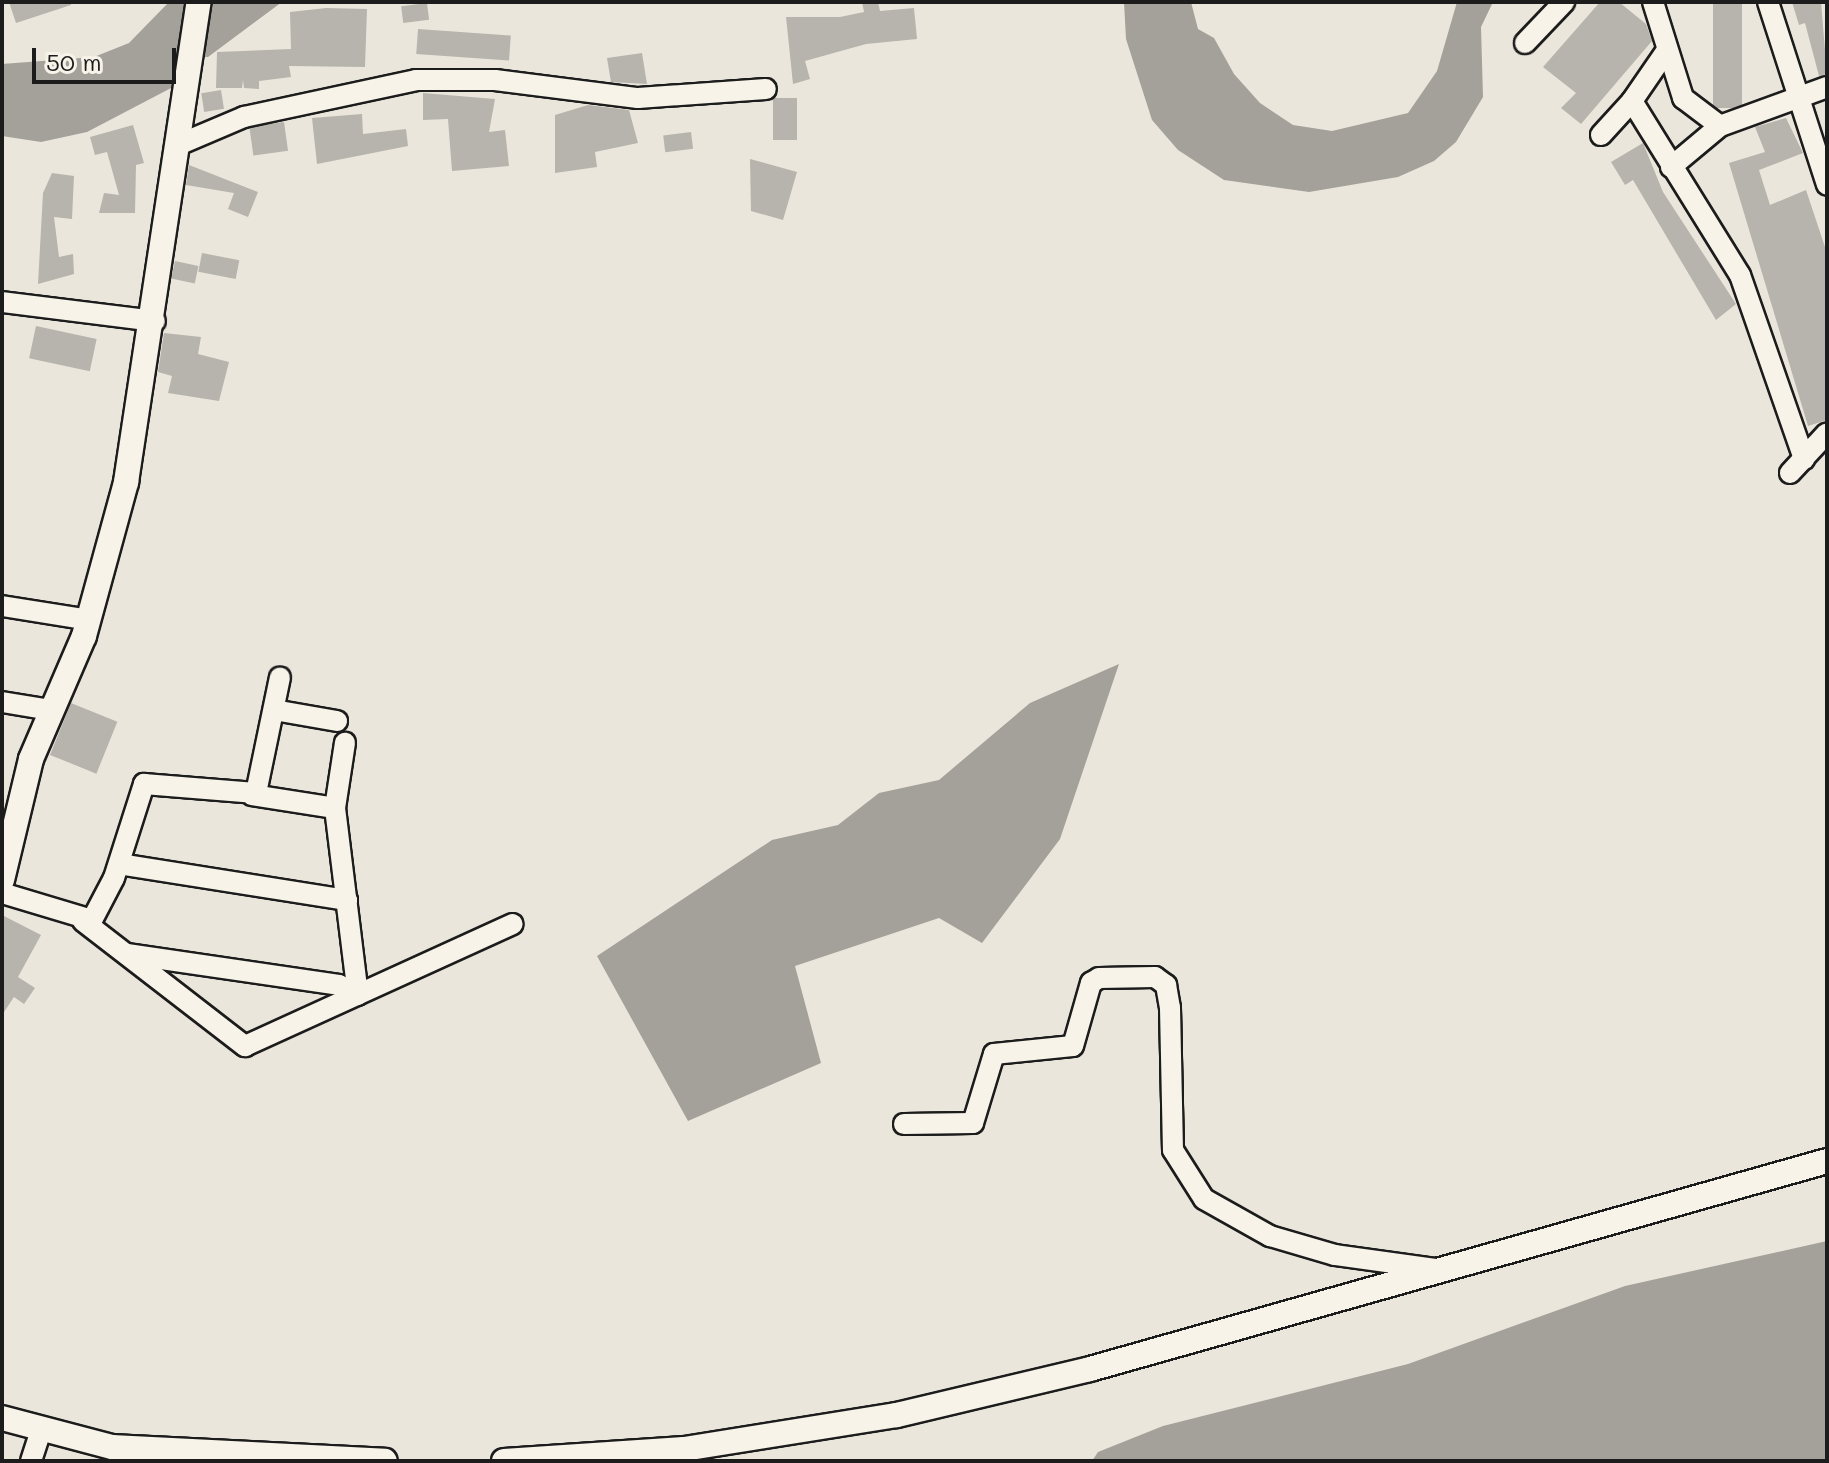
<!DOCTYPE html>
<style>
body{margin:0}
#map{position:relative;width:1829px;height:1463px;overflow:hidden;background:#eae6dc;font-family:Mali,sans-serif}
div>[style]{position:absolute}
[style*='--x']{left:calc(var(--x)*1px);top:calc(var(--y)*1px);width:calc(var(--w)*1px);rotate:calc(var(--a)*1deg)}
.water>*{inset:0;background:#a3a19a}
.building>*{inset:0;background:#b6b4ac;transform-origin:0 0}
.roads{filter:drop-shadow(2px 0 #1c1c1c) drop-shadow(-2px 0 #1c1c1c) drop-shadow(0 2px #1c1c1c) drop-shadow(0 -2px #1c1c1c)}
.minor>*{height:20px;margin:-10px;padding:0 10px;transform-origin:10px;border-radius:10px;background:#f7f3e8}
.tertiary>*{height:24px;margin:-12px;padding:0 12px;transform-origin:12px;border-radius:12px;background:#f7f3e8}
span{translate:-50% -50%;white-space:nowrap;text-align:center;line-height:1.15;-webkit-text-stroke:7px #f7f3e8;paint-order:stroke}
.frame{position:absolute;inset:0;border:4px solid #1c1c1c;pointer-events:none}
.scale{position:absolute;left:32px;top:48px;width:144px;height:36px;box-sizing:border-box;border:4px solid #1c1c1c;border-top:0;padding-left:10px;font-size:24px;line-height:28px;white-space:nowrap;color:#1c1c1c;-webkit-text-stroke:6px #f7f3e8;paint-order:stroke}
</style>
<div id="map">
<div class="water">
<i style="clip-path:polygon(169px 2px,282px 2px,208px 57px,183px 56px,173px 87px,87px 132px,41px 142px,2px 136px,2px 64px,94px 57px,129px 43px)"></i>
<i style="clip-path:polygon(1124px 2px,1191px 2px,1198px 29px,1214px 38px,1234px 74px,1260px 103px,1293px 125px,1332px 131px,1408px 113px,1437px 71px,1457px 2px,1493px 2px,1481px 27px,1483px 97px,1456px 142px,1434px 161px,1398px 177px,1309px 192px,1224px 180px,1178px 150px,1152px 120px,1126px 39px)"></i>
<i style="clip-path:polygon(1119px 664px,1060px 839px,982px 943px,939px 918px,795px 966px,821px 1063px,688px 1121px,597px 956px,772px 840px,838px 825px,879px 793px,939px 780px,1030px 703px)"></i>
<i style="clip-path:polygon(1827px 1241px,1827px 1461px,1092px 1461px,1098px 1452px,1163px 1426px,1408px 1364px,1625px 1286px)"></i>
</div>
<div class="building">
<i style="clip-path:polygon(9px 2px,71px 2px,71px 5px,16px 23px)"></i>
<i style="clip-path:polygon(862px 2px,878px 2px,880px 11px,914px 8px,917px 39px,866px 44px,805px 61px,810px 79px,793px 84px,786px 17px,840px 17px,864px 12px)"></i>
<i style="clip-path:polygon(1600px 2px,1619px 2px,1646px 24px,1652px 41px,1581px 124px,1561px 108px,1576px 93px,1543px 67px)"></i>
<i style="left:1713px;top:2px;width:29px;height:106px"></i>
<i style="clip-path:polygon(1792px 2px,1821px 2px,1827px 74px,1819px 76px,1805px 23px,1799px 25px)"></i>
<i style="left:427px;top:3px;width:17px;height:26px;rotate:83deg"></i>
<i style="clip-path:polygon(326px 8px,367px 9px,365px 67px,289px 66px,291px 77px,259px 81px,259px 89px,244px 88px,243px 80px,242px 88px,216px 88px,217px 52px,291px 49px,290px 12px)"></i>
<i style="left:418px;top:29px;width:93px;height:25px;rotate:4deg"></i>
<i style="clip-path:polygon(642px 53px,647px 84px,611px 82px,607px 58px)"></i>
<i style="left:221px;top:90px;width:19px;height:20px;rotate:81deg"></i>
<i style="clip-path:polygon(423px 93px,495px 99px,489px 132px,505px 130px,509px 166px,452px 171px,448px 119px,423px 120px)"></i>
<i style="left:797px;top:98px;width:42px;height:24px;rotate:90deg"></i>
<i style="clip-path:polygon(588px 105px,629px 110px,638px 143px,595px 152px,597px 167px,555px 173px,555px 115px)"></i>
<i style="clip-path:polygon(362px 114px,363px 134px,406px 129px,408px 146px,317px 164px,312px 118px)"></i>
<i style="clip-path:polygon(1786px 118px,1803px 153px,1759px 170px,1770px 205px,1806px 190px,1827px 253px,1827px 420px,1808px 426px,1729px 163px,1765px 152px,1755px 127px)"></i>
<i style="left:284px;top:122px;width:29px;height:35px;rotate:82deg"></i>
<i style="clip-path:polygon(133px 125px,144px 163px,136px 165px,135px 213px,99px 213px,104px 193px,119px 195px,107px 152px,95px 155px,90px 137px)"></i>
<i style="left:691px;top:132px;width:17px;height:28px;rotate:83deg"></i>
<i style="clip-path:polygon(1643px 143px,1663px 192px,1736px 304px,1716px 320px,1633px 180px,1625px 185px,1611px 162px)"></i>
<i style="clip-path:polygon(750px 159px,797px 172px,783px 220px,751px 211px)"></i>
<i style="clip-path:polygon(189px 165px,258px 192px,248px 217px,228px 209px,234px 193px,186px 185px)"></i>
<i style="clip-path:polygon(52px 173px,74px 176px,72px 219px,54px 217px,59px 257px,73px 254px,74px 274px,38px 284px,43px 193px)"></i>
<i style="left:202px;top:253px;width:38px;height:19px;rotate:11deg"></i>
<i style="left:175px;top:261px;width:24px;height:18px;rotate:12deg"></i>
<i style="left:36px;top:326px;width:62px;height:33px;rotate:12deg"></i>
<i style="clip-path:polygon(164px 333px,201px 337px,198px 354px,229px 362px,219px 401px,168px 393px,172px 376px,158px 372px)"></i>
<i style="left:71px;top:703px;width:50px;height:56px;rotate:22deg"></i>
<i style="clip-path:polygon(2px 915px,41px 935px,18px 977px,35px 988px,24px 1004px,14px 997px,2px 1015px)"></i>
</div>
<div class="roads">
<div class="minor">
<i style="--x:1653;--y:2;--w:101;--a:72.6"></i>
<i style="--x:1683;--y:98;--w:46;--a:37.1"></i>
<i style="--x:1720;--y:126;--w:64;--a:140.1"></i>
<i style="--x:1768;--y:2;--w:192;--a:72.1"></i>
<i style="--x:1525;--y:43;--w:57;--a:-46.4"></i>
<i style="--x:1632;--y:101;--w:62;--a:-55.5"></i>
<i style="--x:1720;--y:126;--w:114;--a:-20"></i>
<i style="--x:1601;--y:135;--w:46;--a:-47.6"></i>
<i style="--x:1632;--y:101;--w:205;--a:58.2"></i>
<i style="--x:1740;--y:275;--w:195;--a:70.8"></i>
<i style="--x:178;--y:145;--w:72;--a:-23"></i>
<i style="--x:244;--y:117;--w:176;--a:-12.1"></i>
<i style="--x:416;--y:80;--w:79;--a:0"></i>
<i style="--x:495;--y:80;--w:144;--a:7.2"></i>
<i style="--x:638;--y:98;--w:128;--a:-4"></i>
<i style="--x:2;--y:302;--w:154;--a:7.1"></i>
<i style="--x:1790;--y:473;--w:54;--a:-47.2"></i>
<i style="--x:2;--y:606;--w:88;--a:9.1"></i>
<i style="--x:2;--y:702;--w:50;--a:9.3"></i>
<i style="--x:274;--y:710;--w:64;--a:9.9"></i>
<i style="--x:252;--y:795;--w:84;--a:8.9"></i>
<i style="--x:335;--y:808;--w:188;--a:83"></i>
<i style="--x:335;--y:808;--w:66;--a:-81.3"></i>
<i style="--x:119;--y:864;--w:231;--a:9"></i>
<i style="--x:2;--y:893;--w:94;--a:16.7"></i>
<i style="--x:92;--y:920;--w:47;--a:-62.4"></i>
<i style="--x:114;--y:878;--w:99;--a:-72.3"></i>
<i style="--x:144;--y:784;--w:112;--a:4.6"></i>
<i style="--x:256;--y:793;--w:118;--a:-78.3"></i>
<i style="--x:83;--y:921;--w:205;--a:37.7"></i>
<i style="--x:245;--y:1046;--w:294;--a:-24.5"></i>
<i style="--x:127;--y:954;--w:214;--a:8.3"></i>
<i style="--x:339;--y:985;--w:21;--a:28"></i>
<i style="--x:904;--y:1124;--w:69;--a:-0.8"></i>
<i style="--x:973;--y:1123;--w:72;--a:-73.1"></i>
<i style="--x:994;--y:1054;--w:79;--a:-5.8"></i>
<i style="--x:1073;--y:1046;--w:66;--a:-74.1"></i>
<i style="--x:1091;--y:983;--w:9;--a:-32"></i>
<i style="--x:1099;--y:978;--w:56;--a:-1"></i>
<i style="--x:1155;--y:977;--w:14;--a:36"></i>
<i style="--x:1166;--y:985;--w:23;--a:80"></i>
<i style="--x:1170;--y:1008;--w:142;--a:88.8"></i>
<i style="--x:1173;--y:1150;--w:58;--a:57.7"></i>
<i style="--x:1204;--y:1199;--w:76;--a:29.3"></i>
<i style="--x:1270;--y:1236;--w:68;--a:16.3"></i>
<i style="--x:1335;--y:1255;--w:102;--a:7.9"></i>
<i style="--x:31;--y:1461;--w:32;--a:-72"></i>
</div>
<div class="tertiary">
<i style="--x:2;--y:880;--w:124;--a:-76.5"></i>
<i style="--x:31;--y:759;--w:134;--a:-66.7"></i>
<i style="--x:84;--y:636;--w:160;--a:-74.7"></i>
<i style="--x:126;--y:482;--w:486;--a:-81.4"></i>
<i style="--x:2;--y:1418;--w:114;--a:14.8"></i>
<i style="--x:112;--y:1447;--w:273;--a:2.9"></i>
<i style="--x:504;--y:1461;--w:180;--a:-3.8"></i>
<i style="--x:684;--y:1449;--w:216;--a:-9.1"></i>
<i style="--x:897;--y:1415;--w:198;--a:-13.4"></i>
<i style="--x:1090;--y:1369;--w:766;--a:-15.76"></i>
</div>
</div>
<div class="frame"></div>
<div class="scale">50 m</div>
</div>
